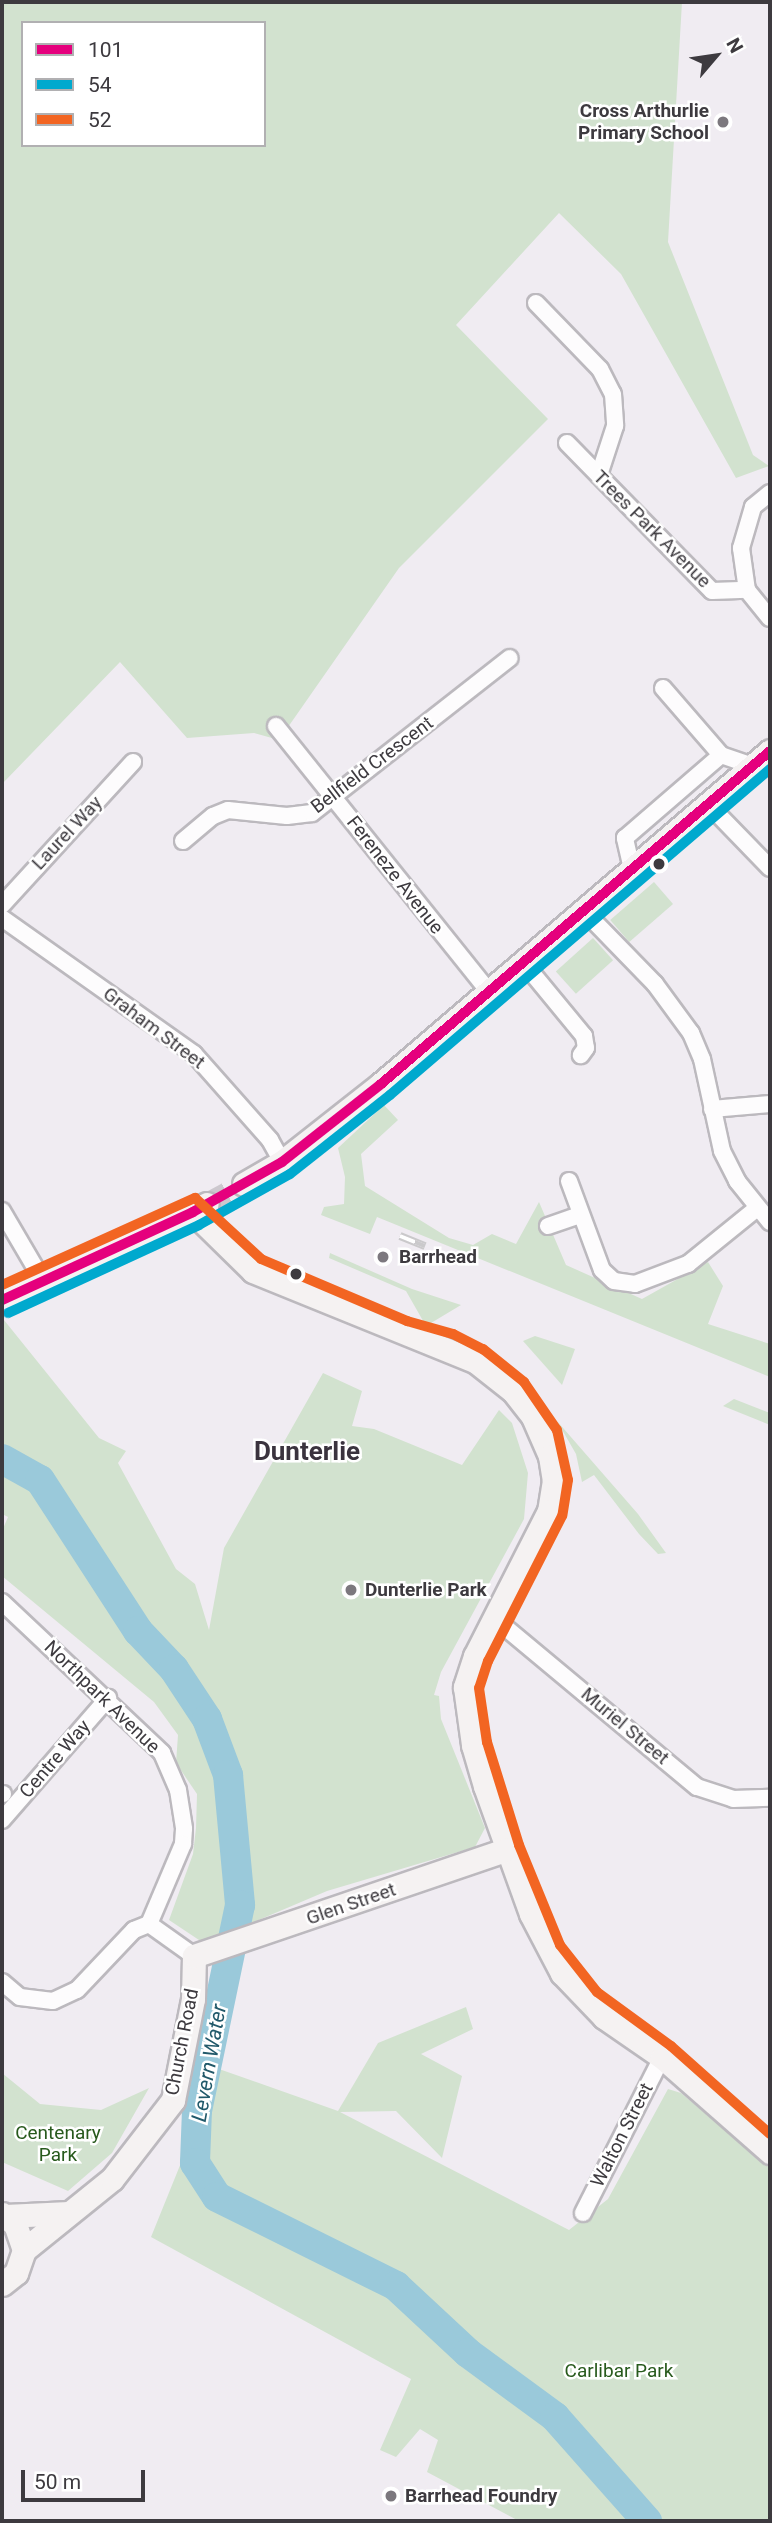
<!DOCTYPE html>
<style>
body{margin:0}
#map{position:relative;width:772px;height:2523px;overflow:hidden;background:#f0ecf2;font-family:Roboto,sans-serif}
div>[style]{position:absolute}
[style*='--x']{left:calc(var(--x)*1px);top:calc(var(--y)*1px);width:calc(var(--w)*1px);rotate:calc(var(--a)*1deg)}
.green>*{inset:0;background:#d2e2cf;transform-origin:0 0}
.river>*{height:30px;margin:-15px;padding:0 15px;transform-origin:15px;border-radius:15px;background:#9ac9da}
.secondary-tunnel>*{height:23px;margin-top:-11.5px;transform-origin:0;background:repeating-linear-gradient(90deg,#ccc8ce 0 23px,transparent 0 34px)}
.roads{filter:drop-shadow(2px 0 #bcb9be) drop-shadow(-2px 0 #bcb9be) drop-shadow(0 2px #bcb9be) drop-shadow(0 -2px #bcb9be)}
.street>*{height:16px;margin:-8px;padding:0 8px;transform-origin:8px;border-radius:8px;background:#fdfcfd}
.secondary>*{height:23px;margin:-11.5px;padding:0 11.5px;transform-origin:11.5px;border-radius:11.5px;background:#f5f2f2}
.rail>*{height:8px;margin-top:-4px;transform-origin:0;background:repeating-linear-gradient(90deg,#fff 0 16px,#cac9cb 0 32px);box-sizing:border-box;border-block:2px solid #cac9cb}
.bus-1>*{height:10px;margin:-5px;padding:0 5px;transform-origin:5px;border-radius:5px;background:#e5007d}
.bus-2>*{height:10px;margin:-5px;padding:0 5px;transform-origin:5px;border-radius:5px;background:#00a9ce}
.bus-3>*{height:10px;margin:-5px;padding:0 5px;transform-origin:5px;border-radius:5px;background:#f26522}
.dots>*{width:19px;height:19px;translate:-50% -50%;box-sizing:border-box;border:4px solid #fff;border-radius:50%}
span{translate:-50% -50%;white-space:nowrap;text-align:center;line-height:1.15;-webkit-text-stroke:5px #fff;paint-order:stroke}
.poi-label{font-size:19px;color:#3d3a3f;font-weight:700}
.right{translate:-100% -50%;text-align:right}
.left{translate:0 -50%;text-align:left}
.street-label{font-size:19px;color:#3d3a3f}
.park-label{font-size:19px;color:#285a1d}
.water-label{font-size:21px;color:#21596a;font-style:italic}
.district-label{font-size:26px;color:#3a333e;font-weight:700}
.frame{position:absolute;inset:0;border:4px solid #3d3a3f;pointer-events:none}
.legend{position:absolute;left:21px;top:21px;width:245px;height:126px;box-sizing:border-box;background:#fff;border:2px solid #b1b0b2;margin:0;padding:9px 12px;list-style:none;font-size:21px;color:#3d3a3f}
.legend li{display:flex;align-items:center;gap:14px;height:35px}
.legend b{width:35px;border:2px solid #b1b0b2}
.north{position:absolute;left:681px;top:21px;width:70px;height:70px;-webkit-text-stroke:5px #fff;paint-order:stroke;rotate:61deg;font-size:19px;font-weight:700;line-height:28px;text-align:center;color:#3d3a3f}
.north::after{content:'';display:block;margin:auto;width:24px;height:32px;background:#3d3a3f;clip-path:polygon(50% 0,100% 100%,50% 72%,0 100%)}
.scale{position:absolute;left:21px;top:2470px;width:124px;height:32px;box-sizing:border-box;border:4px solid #3d3a3f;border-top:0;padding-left:9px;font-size:21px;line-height:24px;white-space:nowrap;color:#3d3a3f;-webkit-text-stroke:5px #fff;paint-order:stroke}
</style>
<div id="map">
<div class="green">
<i style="clip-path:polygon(evenodd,2px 2px,682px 2px,668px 242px,753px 455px,769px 466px,736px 478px,621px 274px,559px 213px,456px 325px,548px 419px,399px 568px,279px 740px,254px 733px,187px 738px,120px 662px,2px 784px,2px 2px,23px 23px,264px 23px,264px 145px,23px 145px,23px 23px)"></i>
<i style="left:654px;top:882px;width:29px;height:58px;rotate:49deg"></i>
<i style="left:593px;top:938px;width:30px;height:50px;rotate:48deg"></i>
<i style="clip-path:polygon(384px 1105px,398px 1120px,361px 1154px,365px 1186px,449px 1238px,473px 1245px,492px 1234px,516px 1244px,539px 1202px,566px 1265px,642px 1299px,708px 1262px,723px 1286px,708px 1324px,770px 1344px,770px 1377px,377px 1217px,370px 1234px,321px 1215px,324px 1207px,344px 1204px,345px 1177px,338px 1148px)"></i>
<i style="clip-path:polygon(330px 1253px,412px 1289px,461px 1305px,426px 1326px,406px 1291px,329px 1258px)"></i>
<i style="clip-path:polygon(4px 1320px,99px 1438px,126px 1451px,118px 1463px,176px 1569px,195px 1584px,209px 1630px,224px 1548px,323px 1373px,362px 1391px,352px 1426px,374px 1429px,462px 1465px,499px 1410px,512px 1423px,528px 1473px,524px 1519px,441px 1672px,434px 1695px,439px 1696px,441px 1719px,485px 1828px,475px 1847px,327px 1891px,212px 1940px,199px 1940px,169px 1920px,193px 1854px,196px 1828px,197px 1794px,176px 1763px,178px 1735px,154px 1702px,2px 1576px,2px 1531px,8px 1517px,2px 1514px)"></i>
<i style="clip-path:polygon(535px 1336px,575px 1349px,562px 1385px,523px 1341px)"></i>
<i style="clip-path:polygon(734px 1399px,770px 1413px,770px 1425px,723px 1406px)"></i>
<i style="clip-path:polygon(557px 1421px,638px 1514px,666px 1553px,658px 1554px,639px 1534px,594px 1475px,582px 1482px,576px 1454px)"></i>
<i style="clip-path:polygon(466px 2007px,473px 2029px,421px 2054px,462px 2076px,442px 2158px,396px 2111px,340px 2112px,569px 2230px,608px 2199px,668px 2089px,681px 2093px,770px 2168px,770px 2521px,519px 2521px,427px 2472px,438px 2440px,420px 2429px,396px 2457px,380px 2450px,411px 2379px,151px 2237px,219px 2069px,338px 2111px,378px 2043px)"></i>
<i style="clip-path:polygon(2px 2073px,40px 2104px,101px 2110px,149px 2088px,112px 2153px,68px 2191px,2px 2162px)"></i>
</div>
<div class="river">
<i style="--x:2;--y:1459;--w:43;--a:28.9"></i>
<i style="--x:40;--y:1480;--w:180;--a:57"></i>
<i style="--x:138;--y:1631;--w:52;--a:46.5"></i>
<i style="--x:174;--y:1669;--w:60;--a:56.6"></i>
<i style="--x:207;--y:1719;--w:60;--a:69.4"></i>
<i style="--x:228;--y:1775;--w:131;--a:84.7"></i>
<i style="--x:240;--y:1905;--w:209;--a:101.8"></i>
<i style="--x:197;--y:2110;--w:53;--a:92.2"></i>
<i style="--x:195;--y:2163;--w:40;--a:57.1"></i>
<i style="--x:217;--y:2197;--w:200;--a:26.4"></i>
<i style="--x:396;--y:2286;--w:98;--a:42.9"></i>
<i style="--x:468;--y:2353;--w:108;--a:36.3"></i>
<i style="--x:555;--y:2417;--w:139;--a:48.5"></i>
</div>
<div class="secondary-tunnel">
<i style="--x:207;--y:1204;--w:42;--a:-28.4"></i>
</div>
<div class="roads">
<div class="street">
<i style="--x:536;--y:303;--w:92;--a:45.9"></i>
<i style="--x:600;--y:369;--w:28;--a:63"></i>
<i style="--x:613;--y:394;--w:32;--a:86"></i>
<i style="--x:615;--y:426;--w:52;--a:108.1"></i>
<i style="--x:567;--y:443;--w:207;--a:45.6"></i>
<i style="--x:712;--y:591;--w:35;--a:-2"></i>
<i style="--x:770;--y:493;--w:22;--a:141"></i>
<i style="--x:753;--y:507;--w:43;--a:106.3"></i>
<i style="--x:741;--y:548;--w:42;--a:81.9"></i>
<i style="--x:747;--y:590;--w:36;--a:51"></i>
<i style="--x:663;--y:688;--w:89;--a:49.1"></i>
<i style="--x:721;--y:755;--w:34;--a:19"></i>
<i style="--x:276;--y:726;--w:341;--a:51.3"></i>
<i style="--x:708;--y:804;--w:89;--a:45.9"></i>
<i style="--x:183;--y:841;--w:39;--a:-40"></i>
<i style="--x:213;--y:816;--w:16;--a:-22"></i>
<i style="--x:228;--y:810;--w:59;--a:5.8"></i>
<i style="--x:287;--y:816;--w:25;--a:-7"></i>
<i style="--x:312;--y:813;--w:251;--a:-38.1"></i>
<i style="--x:632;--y:869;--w:32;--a:-103"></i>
<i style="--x:625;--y:838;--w:127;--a:-40.8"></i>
<i style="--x:2;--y:905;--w:194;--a:-47.5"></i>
<i style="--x:584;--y:911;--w:102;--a:45.8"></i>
<i style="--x:655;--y:984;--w:61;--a:53.7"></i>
<i style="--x:691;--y:1033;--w:28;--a:67"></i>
<i style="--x:702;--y:1059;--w:94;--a:77.7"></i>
<i style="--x:722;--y:1151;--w:34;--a:63"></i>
<i style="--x:737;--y:1181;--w:53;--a:51.2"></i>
<i style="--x:2;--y:918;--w:235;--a:35.3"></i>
<i style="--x:194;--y:1054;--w:115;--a:48.5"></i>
<i style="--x:270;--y:1140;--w:25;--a:61"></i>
<i style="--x:523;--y:962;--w:96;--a:50.5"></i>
<i style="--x:584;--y:1036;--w:12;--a:81"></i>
<i style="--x:586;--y:1048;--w:9;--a:126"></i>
<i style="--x:712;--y:1109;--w:58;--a:-4.9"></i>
<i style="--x:569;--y:1181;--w:95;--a:69.7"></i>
<i style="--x:602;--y:1270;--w:16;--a:43"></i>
<i style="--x:614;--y:1281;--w:21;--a:8"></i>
<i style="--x:635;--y:1284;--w:57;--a:-20.7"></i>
<i style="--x:688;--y:1264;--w:87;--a:-39"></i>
<i style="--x:2;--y:1211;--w:81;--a:59.6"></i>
<i style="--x:548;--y:1226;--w:34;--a:-19"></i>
<i style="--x:2;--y:1602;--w:220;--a:43.3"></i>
<i style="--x:162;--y:1753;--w:40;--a:66.6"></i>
<i style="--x:178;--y:1790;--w:39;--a:81"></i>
<i style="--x:184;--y:1829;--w:15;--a:94"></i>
<i style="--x:183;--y:1844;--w:87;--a:113"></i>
<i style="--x:494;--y:1618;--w:264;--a:39.8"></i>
<i style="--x:697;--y:1787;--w:38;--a:18"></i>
<i style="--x:733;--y:1799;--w:37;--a:-2"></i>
<i style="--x:2;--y:1794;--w:1;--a:0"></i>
<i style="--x:2;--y:1820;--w:162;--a:-49"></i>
<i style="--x:2;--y:1982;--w:23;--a:40"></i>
<i style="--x:20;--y:1997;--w:33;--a:7"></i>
<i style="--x:53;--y:2001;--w:26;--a:-25"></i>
<i style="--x:77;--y:1990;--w:83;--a:-46.5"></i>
<i style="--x:134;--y:1930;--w:16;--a:-22"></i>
<i style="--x:149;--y:1924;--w:55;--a:35.4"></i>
<i style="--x:583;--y:2213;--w:175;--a:-63.1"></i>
</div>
<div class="secondary">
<i style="--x:244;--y:1184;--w:44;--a:-30.1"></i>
<i style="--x:282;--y:1162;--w:126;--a:-38.2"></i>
<i style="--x:381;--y:1084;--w:512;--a:-40.56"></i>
<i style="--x:193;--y:1212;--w:84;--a:44.5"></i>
<i style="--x:253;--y:1271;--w:240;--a:22.1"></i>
<i style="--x:475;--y:1361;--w:48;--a:38.3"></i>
<i style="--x:513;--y:1391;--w:33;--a:52"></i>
<i style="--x:533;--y:1417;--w:43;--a:66.4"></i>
<i style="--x:550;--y:1456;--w:24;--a:81"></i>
<i style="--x:554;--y:1480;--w:31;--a:99"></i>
<i style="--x:549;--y:1511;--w:163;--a:117"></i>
<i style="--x:475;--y:1656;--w:33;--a:108"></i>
<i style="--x:465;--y:1687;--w:59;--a:82.1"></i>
<i style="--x:473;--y:1745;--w:43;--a:73.7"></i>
<i style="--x:485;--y:1786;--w:136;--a:70.2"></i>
<i style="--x:531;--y:1914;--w:67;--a:62.3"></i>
<i style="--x:562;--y:1973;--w:61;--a:46.3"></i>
<i style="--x:604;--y:2017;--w:70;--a:34.6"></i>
<i style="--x:662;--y:2057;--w:144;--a:41.3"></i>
<i style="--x:2;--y:1300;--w:226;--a:-25.1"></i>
<i style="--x:2;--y:2214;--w:16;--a:38"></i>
<i style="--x:15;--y:2224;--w:28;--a:71"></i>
<i style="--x:24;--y:2250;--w:24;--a:109"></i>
<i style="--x:16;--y:2273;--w:18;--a:142"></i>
<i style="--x:5;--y:2216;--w:64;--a:-2.7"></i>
<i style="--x:24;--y:2250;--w:113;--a:-38.9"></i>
<i style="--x:112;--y:2179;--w:100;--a:-52.3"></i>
<i style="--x:173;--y:2100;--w:103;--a:-78.8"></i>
<i style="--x:193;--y:1999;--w:43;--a:-88.7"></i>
<i style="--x:194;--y:1956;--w:330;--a:-18.8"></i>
</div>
</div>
<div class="rail">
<i style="--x:400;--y:1236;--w:27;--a:22"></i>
</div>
<div class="bus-1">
<i style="--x:2;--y:1300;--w:210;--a:-24.7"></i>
<i style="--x:193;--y:1212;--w:102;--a:-29.3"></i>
<i style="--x:282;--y:1162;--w:126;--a:-38.2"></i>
<i style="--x:381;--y:1084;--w:512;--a:-40.56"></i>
</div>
<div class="bus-2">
<i style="--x:8;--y:1313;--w:210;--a:-24.7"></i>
<i style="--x:199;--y:1225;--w:104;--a:-29.3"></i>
<i style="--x:290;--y:1174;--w:127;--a:-38.3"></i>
<i style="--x:390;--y:1095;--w:501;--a:-40.63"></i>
</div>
<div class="bus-3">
<i style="--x:2;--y:1285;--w:212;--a:-24.3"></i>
<i style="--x:195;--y:1198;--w:90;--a:42.7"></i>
<i style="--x:261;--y:1259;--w:159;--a:23"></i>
<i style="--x:407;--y:1321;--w:48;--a:15.8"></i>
<i style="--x:453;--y:1334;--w:34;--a:27"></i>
<i style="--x:483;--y:1349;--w:53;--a:38.8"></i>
<i style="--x:524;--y:1382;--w:58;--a:55.5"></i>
<i style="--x:557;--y:1430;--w:51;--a:77.6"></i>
<i style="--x:568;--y:1480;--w:36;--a:99"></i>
<i style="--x:562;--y:1516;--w:163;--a:117"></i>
<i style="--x:488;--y:1661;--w:28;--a:108"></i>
<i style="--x:479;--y:1688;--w:55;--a:81.6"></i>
<i style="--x:487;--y:1742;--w:108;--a:72.7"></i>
<i style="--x:519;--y:1845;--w:108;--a:67.7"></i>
<i style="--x:560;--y:1945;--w:60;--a:51.8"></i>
<i style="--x:597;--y:1992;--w:92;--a:36.1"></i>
<i style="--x:671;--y:2046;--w:132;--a:41.6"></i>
</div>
<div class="dots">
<i style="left:723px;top:122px;background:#7c787e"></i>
<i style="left:659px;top:864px;background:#3d3a3f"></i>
<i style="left:383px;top:1257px;background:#7c787e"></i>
<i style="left:296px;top:1274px;background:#3d3a3f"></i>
<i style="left:351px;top:1590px;background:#7c787e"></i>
<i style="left:391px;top:2496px;background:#7c787e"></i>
</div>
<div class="poi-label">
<span class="right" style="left:709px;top:122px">Cross Arthurlie<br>Primary School</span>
<span class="left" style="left:399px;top:1257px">Barrhead</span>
<span class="left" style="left:365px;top:1590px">Dunterlie Park</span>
<span class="left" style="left:405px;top:2496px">Barrhead Foundry</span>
</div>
<div class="street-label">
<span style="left:652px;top:529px;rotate:45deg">Trees Park Avenue</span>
<span style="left:372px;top:765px;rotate:-37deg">Bellfield Crescent</span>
<span style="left:67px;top:833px;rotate:-47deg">Laurel Way</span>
<span style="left:395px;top:875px;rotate:52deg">Fereneze Avenue</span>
<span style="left:154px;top:1028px;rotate:37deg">Graham Street</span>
<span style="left:102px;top:1697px;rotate:44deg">Northpark Avenue</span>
<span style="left:625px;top:1726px;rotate:40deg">Muriel Street</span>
<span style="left:55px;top:1759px;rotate:-49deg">Centre Way</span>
<span style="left:351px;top:1904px;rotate:-19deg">Glen Street</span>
<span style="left:182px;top:2042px;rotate:-79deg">Church Road</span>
<span style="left:622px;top:2135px;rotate:-63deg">Walton Street</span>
</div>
<div class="park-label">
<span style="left:58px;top:2144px">Centenary<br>Park</span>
<span style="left:619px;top:2371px">Carlibar Park</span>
</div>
<div class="water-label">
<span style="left:209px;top:2063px;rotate:-80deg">Levern Water</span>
</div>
<div class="district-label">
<span style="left:307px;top:1452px">Dunterlie</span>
</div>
<div class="frame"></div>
<ul class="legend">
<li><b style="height:9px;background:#e5007d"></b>101</li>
<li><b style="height:9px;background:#00a9ce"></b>54</li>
<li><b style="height:9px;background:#f26522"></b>52</li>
</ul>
<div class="north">N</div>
<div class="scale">50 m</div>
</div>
